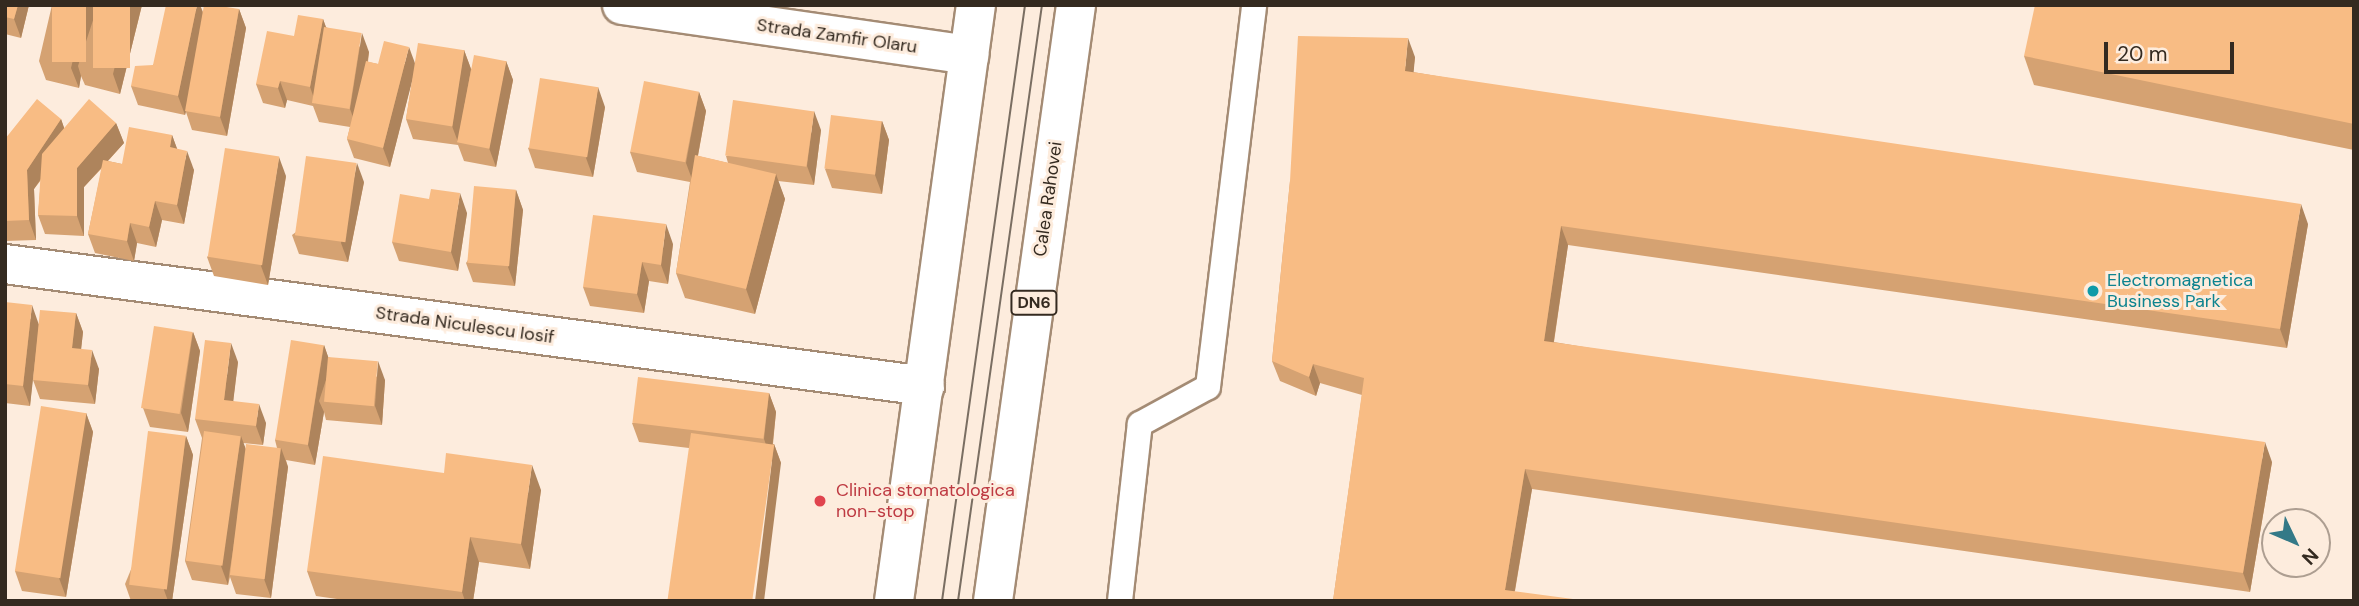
<!DOCTYPE html>
<style>
body{margin:0}
#map{position:relative;width:2359px;height:606px;overflow:hidden;background:#fdecdd;font-family:"DM Sans",sans-serif}
div>[style]{position:absolute}
[style*='--x']{left:calc(var(--x)*1px);top:calc(var(--y)*1px);width:calc(var(--w)*1px);rotate:calc(var(--a)*1deg)}
.roads{filter:drop-shadow(2px 0 #a48b74) drop-shadow(-2px 0 #a48b74) drop-shadow(0 2px #a48b74) drop-shadow(0 -2px #a48b74)}
.service>*{height:24px;margin:-12px;padding:0 12px;transform-origin:12px;border-radius:12px;background:#fff}
.minor>*{height:38px;margin:-19px;padding:0 19px;transform-origin:19px;border-radius:19px;background:#fff}
.primary>*{height:38px;margin:-19px;padding:0 19px;transform-origin:19px;border-radius:19px;background:#fff}
.tram>*{height:2px;margin:-1px;padding:0 1px;transform-origin:1px;border-radius:1px;background:#7a6e62}
.wall>*{inset:0;background:#d5a272}
.shaded-wall>*{inset:0;background:#ae845c}
.building>*{inset:0;background:#f8bc84;transform-origin:0 0}
.dots>*{width:19px;height:19px;translate:-50% -50%;box-sizing:border-box;border:4px solid #fdecdd;border-radius:50%}
span{translate:-50% -50%;white-space:nowrap;text-align:center;line-height:1.15;-webkit-text-stroke:6px #fdecdd;paint-order:stroke}
.shield-label span{padding:2px 5px;background:#fdecdd;border:2px solid;border-radius:5px;-webkit-text-stroke-width:0}
.shield-label{font-size:16px;color:#342a20;font-weight:700}
.street-label{font-size:18px;color:#342a20}
.culture-label{font-size:18px;color:#0d838f}
.left{translate:0 -50%;text-align:left}
.health-label{font-size:18px;color:#be3a42}
.frame{position:absolute;inset:0;border:7px solid #342a20;pointer-events:none}
.north{position:absolute;left:2261px;top:508px;width:70px;height:70px;box-sizing:border-box;background:#fdecdd;border:2px solid #ad9e91;border-radius:50%;rotate:134deg;font-size:19px;font-weight:700;line-height:28px;text-align:center;color:#342a20}
.north::after{content:'';display:block;margin:auto;width:24px;height:32px;background:#347987;clip-path:polygon(50% 0,100% 100%,50% 72%,0 100%)}
.scale{position:absolute;left:2104px;top:42px;width:130px;height:32px;box-sizing:border-box;border:4px solid #342a20;border-top:0;padding-left:9px;font-size:21px;line-height:24px;white-space:nowrap;color:#342a20;-webkit-text-stroke:5px #fdecdd;paint-order:stroke}
</style>
<div id="map">
<div class="roads">
<div class="service">
<i style="--x:1120;--y:601;--w:178;--a:-83.6"></i>
<i style="--x:1140;--y:424;--w:77;--a:-28.6"></i>
<i style="--x:1208;--y:387;--w:384;--a:-83.1"></i>
</div>
<div class="minor">
<i style="--x:622;--y:5;--w:351;--a:8.2"></i>
<i style="--x:5;--y:264;--w:928;--a:7.55"></i>
</div>
<div class="primary">
<i style="--x:894;--y:601;--w:602;--a:-82.17"></i>
<i style="--x:993;--y:601;--w:602;--a:-82.07"></i>
</div>
</div>
<div class="tram">
<i style="--x:942;--y:601;--w:602;--a:-82.07"></i>
<i style="--x:958;--y:601;--w:602;--a:-81.98"></i>
</div>
<div class="wall">
<i style="clip-path:polygon(5px 5px,29px 5px,21px 38px,5px 34px)"></i>
<i style="clip-path:polygon(52px 5px,142px 5px,120px 94px,85px 85px,81px 76px,79px 88px,46px 80px,39px 61px)"></i>
<i style="clip-path:polygon(200px 5px,203px 12px,239px 9px,246px 28px,227px 136px,192px 130px,186px 112px,185px 115px,138px 105px,131px 86px,153px 65px)"></i>
<i style="clip-path:polygon(2354px 5px,2354px 150px,2034px 85px,2024px 56px)"></i>
<i style="clip-path:polygon(323px 19px,326px 27px,369px 52px,368px 62px,378px 64px,415px 64px,464px 50px,471px 69px,506px 61px,513px 80px,496px 167px,464px 161px,458px 145px,413px 139px,406px 119px,413px 76px,390px 167px,354px 158px,347px 139px,350px 127px,319px 122px,313px 106px,287px 100px,285px 108px,263px 103px,256px 84px,294px 36px)"></i>
<i style="clip-path:polygon(1415px 57px,1413px 72px,2308px 224px,2287px 348px,1568px 245px,1554px 342px,2272px 462px,2250px 592px,1532px 489px,1515px 591px,1333px 601px,1362px 395px,1320px 383px,1316px 396px,1280px 381px,1272px 361px,1290px 181px)"></i>
<i style="clip-path:polygon(699px 92px,706px 111px,698px 156px,728px 163px,726px 156px,821px 130px,814px 185px,778px 181px,785px 199px,755px 314px,685px 298px,676px 273px,690px 182px,637px 172px,630px 152px)"></i>
<i style="clip-path:polygon(605px 107px,593px 177px,535px 168px,528px 148px)"></i>
<i style="clip-path:polygon(61px 119px,64px 128px,116px 123px,124px 143px,108px 161px,122px 164px,172px 135px,177px 149px,194px 170px,184px 224px,162px 220px,156px 247px,137px 243px,134px 261px,95px 253px,88px 234px,102px 168px,84px 187px,84px 236px,45px 234px,38px 215px,41px 180px,34px 189px,36px 240px,5px 241px,5px 139px)"></i>
<i style="clip-path:polygon(882px 121px,889px 140px,882px 194px,832px 188px,825px 169px)"></i>
<i style="clip-path:polygon(286px 176px,268px 285px,214px 276px,207px 257px)"></i>
<i style="clip-path:polygon(364px 182px,348px 262px,299px 254px,292px 235px)"></i>
<i style="clip-path:polygon(516px 190px,523px 210px,515px 286px,473px 282px,466px 263px)"></i>
<i style="clip-path:polygon(429px 199px,467px 213px,458px 271px,399px 261px,392px 242px)"></i>
<i style="clip-path:polygon(673px 244px,668px 284px,649px 281px,644px 313px,590px 306px,583px 287px)"></i>
<i style="clip-path:polygon(5px 302px,38px 324px,76px 313px,83px 332px,81px 349px,99px 369px,95px 404px,40px 399px,33px 380px,35px 355px,30px 406px,5px 403px)"></i>
<i style="clip-path:polygon(193px 332px,200px 351px,188px 432px,150px 427px,143px 408px)"></i>
<i style="clip-path:polygon(324px 345px,328px 357px,385px 380px,382px 425px,326px 420px,324px 412px,315px 465px,286px 460px,288px 467px,271px 598px,236px 594px,230px 577px,228px 585px,192px 580px,185px 561px,202px 438px,195px 419px,238px 362px,233px 401px,266px 423px,263px 445px,243px 443px,246px 450px,277px 448px,275px 440px)"></i>
<i style="clip-path:polygon(769px 393px,776px 412px,773px 444px,774px 444px,781px 463px,689px 448px,639px 442px,632px 423px)"></i>
<i style="clip-path:polygon(86px 413px,93px 432px,66px 597px,22px 591px,15px 571px)"></i>
<i style="clip-path:polygon(186px 436px,193px 455px,172px 601px,131px 601px,125px 584px)"></i>
<i style="clip-path:polygon(541px 490px,530px 569px,479px 562px,473px 601px,351px 601px,316px 596px,307px 571px)"></i>
</div>
<div class="shaded-wall">
<i style="clip-path:polygon(18px 5px,29px 5px,21px 38px,14px 19px)"></i>
<i style="clip-path:polygon(86px 5px,98px 5px,78px 66px,81px 76px,79px 88px,71px 68px)"></i>
<i style="clip-path:polygon(130px 5px,142px 5px,120px 94px,113px 74px)"></i>
<i style="clip-path:polygon(197px 5px,200px 5px,205px 19px,185px 115px,178px 96px)"></i>
<i style="clip-path:polygon(239px 9px,246px 28px,227px 136px,220px 117px)"></i>
<i style="clip-path:polygon(323px 19px,330px 39px,316px 104px,310px 87px)"></i>
<i style="clip-path:polygon(362px 33px,369px 52px,357px 128px,350px 109px)"></i>
<i style="clip-path:polygon(1408px 38px,1415px 57px,1412px 90px,1405px 71px)"></i>
<i style="clip-path:polygon(409px 47px,416px 66px,390px 167px,383px 148px)"></i>
<i style="clip-path:polygon(464px 50px,471px 69px,458px 142px,452px 126px)"></i>
<i style="clip-path:polygon(506px 61px,513px 80px,496px 167px,489px 148px)"></i>
<i style="clip-path:polygon(280px 81px,287px 100px,285px 108px,278px 88px)"></i>
<i style="clip-path:polygon(598px 87px,605px 107px,593px 177px,586px 158px)"></i>
<i style="clip-path:polygon(699px 92px,706px 111px,693px 182px,686px 163px)"></i>
<i style="clip-path:polygon(814px 111px,821px 130px,814px 185px,807px 166px)"></i>
<i style="clip-path:polygon(61px 119px,68px 139px,34px 189px,36px 240px,29px 220px,27px 170px)"></i>
<i style="clip-path:polygon(882px 121px,889px 140px,882px 194px,875px 175px)"></i>
<i style="clip-path:polygon(116px 123px,124px 143px,84px 187px,84px 236px,77px 216px,77px 168px)"></i>
<i style="clip-path:polygon(172px 135px,179px 154px,170px 147px)"></i>
<i style="clip-path:polygon(187px 151px,194px 170px,184px 224px,177px 205px)"></i>
<i style="clip-path:polygon(279px 157px,286px 176px,268px 285px,261px 266px)"></i>
<i style="clip-path:polygon(357px 163px,364px 182px,348px 262px,341px 243px)"></i>
<i style="clip-path:polygon(776px 174px,785px 199px,755px 314px,746px 289px)"></i>
<i style="clip-path:polygon(516px 190px,523px 210px,515px 286px,508px 267px)"></i>
<i style="clip-path:polygon(460px 193px,467px 213px,458px 271px,451px 252px)"></i>
<i style="clip-path:polygon(155px 201px,162px 220px,156px 247px,149px 227px)"></i>
<i style="clip-path:polygon(2301px 204px,2308px 224px,2287px 348px,2280px 329px)"></i>
<i style="clip-path:polygon(130px 223px,137px 243px,134px 261px,127px 241px)"></i>
<i style="clip-path:polygon(666px 224px,673px 244px,668px 284px,661px 265px)"></i>
<i style="clip-path:polygon(1561px 226px,1568px 245px,1551px 360px,1544px 341px)"></i>
<i style="clip-path:polygon(642px 262px,649px 281px,644px 313px,637px 294px)"></i>
<i style="clip-path:polygon(32px 305px,39px 325px,30px 406px,23px 386px)"></i>
<i style="clip-path:polygon(76px 313px,83px 332px,79px 368px,72px 348px)"></i>
<i style="clip-path:polygon(193px 332px,200px 351px,188px 432px,181px 413px)"></i>
<i style="clip-path:polygon(231px 343px,238px 362px,231px 420px,224px 400px)"></i>
<i style="clip-path:polygon(324px 345px,331px 365px,319px 401px,324px 412px,315px 465px,308px 445px)"></i>
<i style="clip-path:polygon(92px 350px,99px 369px,95px 404px,88px 385px)"></i>
<i style="clip-path:polygon(378px 361px,385px 380px,382px 425px,375px 406px)"></i>
<i style="clip-path:polygon(1313px 364px,1320px 383px,1316px 396px,1309px 377px)"></i>
<i style="clip-path:polygon(769px 393px,776px 412px,771px 459px,764px 439px)"></i>
<i style="clip-path:polygon(259px 404px,266px 423px,263px 445px,256px 426px)"></i>
<i style="clip-path:polygon(86px 413px,93px 432px,66px 597px,59px 578px)"></i>
<i style="clip-path:polygon(186px 436px,193px 455px,172px 601px,168px 601px,164px 590px)"></i>
<i style="clip-path:polygon(241px 436px,248px 455px,229px 575px,228px 585px,221px 566px)"></i>
<i style="clip-path:polygon(2265px 442px,2272px 462px,2250px 592px,2243px 573px)"></i>
<i style="clip-path:polygon(774px 444px,781px 463px,764px 601px,755px 601px)"></i>
<i style="clip-path:polygon(281px 448px,288px 467px,271px 598px,264px 579px)"></i>
<i style="clip-path:polygon(532px 465px,541px 490px,530px 569px,521px 544px)"></i>
<i style="clip-path:polygon(1525px 469px,1532px 489px,1513px 601px,1505px 590px)"></i>
<i style="clip-path:polygon(470px 537px,479px 562px,473px 601px,465px 601px,462px 592px)"></i>
</div>
<div class="building">
<i style="clip-path:polygon(5px 5px,18px 5px,14px 19px,5px 17px)"></i>
<i style="left:52px;top:5px;width:34px;height:57px"></i>
<i style="left:93px;top:5px;width:37px;height:63px"></i>
<i style="clip-path:polygon(166px 5px,197px 5px,178px 96px,131px 86px,135px 66px,153px 65px)"></i>
<i style="clip-path:polygon(204px 5px,214px 5px,239px 9px,220px 117px,185px 111px)"></i>
<i style="clip-path:polygon(2035px 5px,2354px 5px,2354px 124px,2024px 56px)"></i>
<i style="clip-path:polygon(298px 15px,323px 19px,310px 87px,280px 81px,278px 88px,256px 84px,267px 31px,294px 36px)"></i>
<i style="left:324px;top:27px;width:38px;height:77px;rotate:9deg"></i>
<i style="clip-path:polygon(1298px 36px,1408px 38px,1405px 71px,2301px 204px,2280px 329px,1561px 226px,1544px 341px,2265px 442px,2243px 573px,1525px 469px,1505px 590px,1588px 601px,1333px 601px,1364px 378px,1313px 364px,1309px 377px,1272px 361px,1290px 181px)"></i>
<i style="clip-path:polygon(384px 41px,409px 47px,383px 148px,347px 139px,366px 61px,378px 64px)"></i>
<i style="left:418px;top:43px;width:47px;height:77px;rotate:9deg"></i>
<i style="left:474px;top:55px;width:33px;height:89px;rotate:11deg"></i>
<i style="left:540px;top:78px;width:59px;height:71px;rotate:9deg"></i>
<i style="left:644px;top:81px;width:56px;height:72px;rotate:11deg"></i>
<i style="clip-path:polygon(37px 99px,61px 119px,27px 170px,29px 220px,5px 221px,5px 139px)"></i>
<i style="clip-path:polygon(89px 99px,116px 123px,77px 168px,77px 216px,38px 215px,42px 154px)"></i>
<i style="left:733px;top:100px;width:82px;height:56px;rotate:8deg"></i>
<i style="left:831px;top:115px;width:51px;height:54px;rotate:7deg"></i>
<i style="clip-path:polygon(129px 127px,172px 135px,170px 147px,187px 151px,177px 205px,155px 201px,149px 227px,130px 223px,127px 241px,88px 234px,103px 160px,122px 164px)"></i>
<i style="left:225px;top:148px;width:55px;height:110px;rotate:9deg"></i>
<i style="clip-path:polygon(695px 155px,776px 174px,746px 289px,676px 273px)"></i>
<i style="left:306px;top:156px;width:51px;height:80px;rotate:8deg"></i>
<i style="left:474px;top:186px;width:42px;height:77px;rotate:5deg"></i>
<i style="clip-path:polygon(431px 189px,460px 193px,451px 252px,392px 242px,400px 194px,429px 199px)"></i>
<i style="clip-path:polygon(593px 215px,666px 224px,661px 265px,642px 262px,637px 294px,583px 287px)"></i>
<i style="clip-path:polygon(5px 302px,32px 305px,23px 386px,5px 384px)"></i>
<i style="clip-path:polygon(40px 310px,76px 313px,72px 348px,92px 350px,88px 385px,33px 380px)"></i>
<i style="left:154px;top:326px;width:39px;height:83px;rotate:9deg"></i>
<i style="clip-path:polygon(205px 340px,231px 343px,224px 400px,259px 404px,256px 426px,195px 419px)"></i>
<i style="left:291px;top:340px;width:33px;height:101px;rotate:9deg"></i>
<i style="left:328px;top:357px;width:50px;height:45px;rotate:5deg"></i>
<i style="left:638px;top:377px;width:132px;height:46px;rotate:7deg"></i>
<i style="left:41px;top:406px;width:46px;height:167px;rotate:9deg"></i>
<i style="left:148px;top:431px;width:38px;height:155px;rotate:7deg"></i>
<i style="left:204px;top:431px;width:37px;height:131px;rotate:8deg"></i>
<i style="left:691px;top:433px;width:84px;height:169px;rotate:8deg"></i>
<i style="left:246px;top:444px;width:35px;height:132px;rotate:7deg"></i>
<i style="clip-path:polygon(446px 453px,532px 465px,521px 544px,470px 537px,462px 592px,307px 571px,323px 456px,444px 473px)"></i>
</div>
<div class="dots">
<i style="left:2093px;top:291px;background:#0f9aa8"></i>
<i style="left:820px;top:501px;background:#e0444e"></i>
</div>
<div class="shield-label">
<span style="left:1034px;top:303px">DN6</span>
</div>
<div class="street-label">
<span style="left:837px;top:36px;rotate:8deg">Strada Zamfir Olaru</span>
<span style="left:1048px;top:199px;rotate:-82deg">Calea Rahovei</span>
<span style="left:465px;top:325px;rotate:8deg">Strada Niculescu Iosif</span>
</div>
<div class="culture-label">
<span class="left" style="left:2107px;top:291px">Electromagnetica<br>Business Park</span>
</div>
<div class="health-label">
<span class="left" style="left:836px;top:501px">Clinica stomatologica<br>non-stop</span>
</div>
<div class="frame"></div>
<div class="north">N</div>
<div class="scale">20 m</div>
</div>
